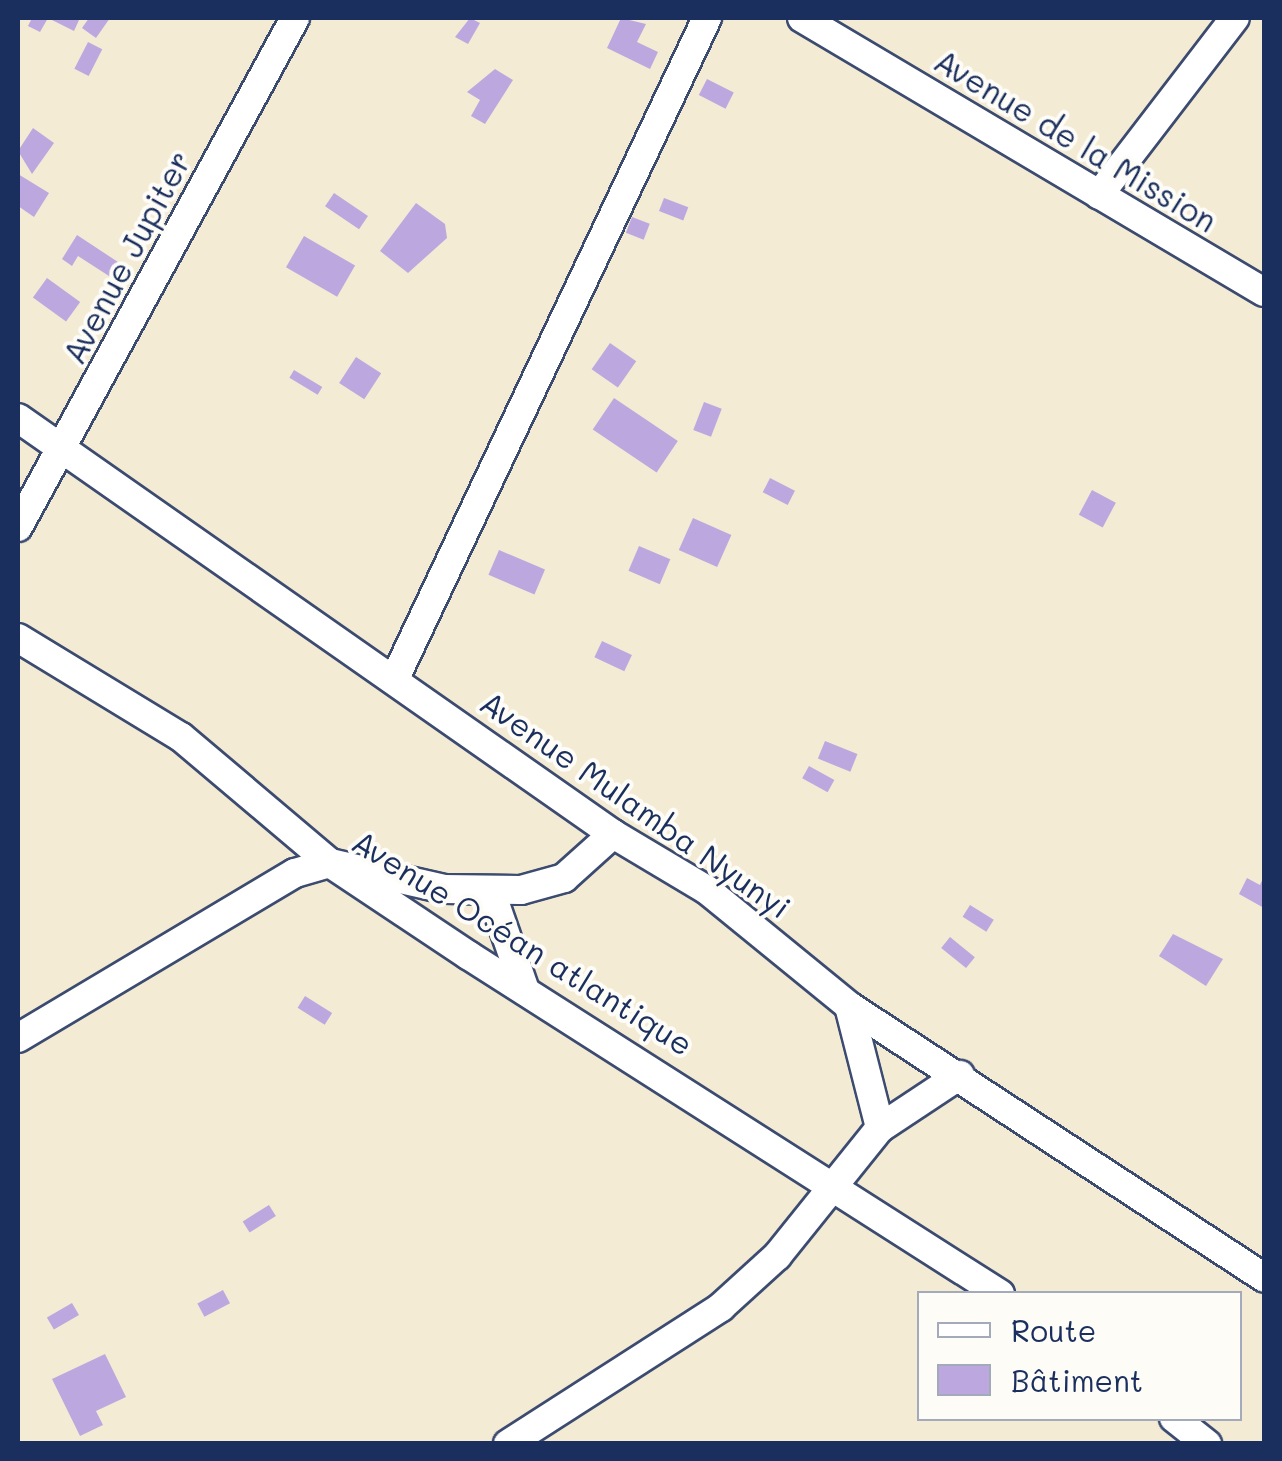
<!DOCTYPE html>
<meta charset="utf-8">
<style>
body{margin:0}
#map{position:relative;width:1282px;height:1461px;overflow:hidden;background:#f4ebd5;font-family:Mali,sans-serif}
div>[style]{position:absolute}
[style*='--x']{left:calc(var(--x)*1px);top:calc(var(--y)*1px);width:calc(var(--w)*1px);rotate:calc(var(--a)*1deg)}
.building>*{inset:0;background:#bca8df;transform-origin:0 0}
.roads{filter:drop-shadow(2px 0 #3c4b70) drop-shadow(-2px 0 #3c4b70) drop-shadow(0 2px #3c4b70) drop-shadow(0 -2px #3c4b70)}
.street>*{height:28px;margin:-14px;padding:0 14px;transform-origin:14px;border-radius:14px;background:#fff}
span{translate:-50% -50%;white-space:nowrap;text-align:center;line-height:1.15;-webkit-text-stroke:8px #fdfcf7;paint-order:stroke}
.street-label{font-size:32px;color:#1b2f5e}
.frame{position:absolute;inset:0;border:20px solid #1b2f5e;pointer-events:none}
.legend{position:absolute;left:917px;top:1291px;width:325px;height:130px;box-sizing:border-box;background:#fdfcf7;border:2px solid #a3aaba;margin:0;padding:12px 18px;list-style:none;font-size:30px;color:#1b2f5e}
.legend li{display:flex;align-items:center;gap:20px;height:50px}
.legend b{width:50px;border:2px solid #a3aaba}
</style>
<div id="map">
<div class="building">
<i style="clip-path:polygon(32px 18px,80px 18px,74px 31px,48px 18px,40px 32px,28px 26px)"></i>
<i style="clip-path:polygon(89px 18px,110px 18px,96px 38px,82px 28px)"></i>
<i style="clip-path:polygon(470px 18px,480px 23px,468px 44px,455px 37px)"></i>
<i style="clip-path:polygon(621px 18px,646px 24px,637px 42px,658px 52px,650px 69px,607px 48px)"></i>
<i style="left:88px;top:42px;width:16px;height:30px;rotate:27deg"></i>
<i style="clip-path:polygon(495px 69px,513px 80px,485px 124px,471px 116px,480px 100px,467px 92px)"></i>
<i style="left:707px;top:79px;width:30px;height:18px;rotate:27deg"></i>
<i style="clip-path:polygon(33px 128px,54px 143px,32px 174px,18px 151px)"></i>
<i style="clip-path:polygon(18px 174px,49px 193px,34px 217px,18px 206px)"></i>
<i style="left:334px;top:193px;width:41px;height:16px;rotate:34deg"></i>
<i style="left:664px;top:198px;width:26px;height:14px;rotate:21deg"></i>
<i style="clip-path:polygon(416px 203px,445px 224px,447px 238px,408px 273px,380px 251px)"></i>
<i style="left:632px;top:217px;width:19px;height:17px;rotate:21deg"></i>
<i style="clip-path:polygon(77px 235px,118px 262px,109px 276px,78px 256px,72px 266px,62px 259px)"></i>
<i style="left:304px;top:236px;width:59px;height:36px;rotate:30deg"></i>
<i style="left:47px;top:278px;width:41px;height:24px;rotate:36deg"></i>
<i style="left:610px;top:343px;width:32px;height:32px;rotate:35deg"></i>
<i style="left:356px;top:357px;width:30px;height:31px;rotate:33deg"></i>
<i style="left:294px;top:370px;width:33px;height:9px;rotate:31deg"></i>
<i style="left:614px;top:398px;width:77px;height:38px;rotate:34deg"></i>
<i style="left:704px;top:402px;width:19px;height:30px;rotate:21deg"></i>
<i style="left:770px;top:478px;width:28px;height:16px;rotate:27deg"></i>
<i style="left:1092px;top:490px;width:27px;height:28px;rotate:28deg"></i>
<i style="left:693px;top:518px;width:42px;height:35px;rotate:24deg"></i>
<i style="left:639px;top:546px;width:34px;height:27px;rotate:23deg"></i>
<i style="left:499px;top:550px;width:50px;height:27px;rotate:23deg"></i>
<i style="left:602px;top:641px;width:33px;height:18px;rotate:25deg"></i>
<i style="left:825px;top:741px;width:35px;height:19px;rotate:22deg"></i>
<i style="left:809px;top:766px;width:29px;height:14px;rotate:29deg"></i>
<i style="clip-path:polygon(1264px 876px,1264px 908px,1239px 894px,1247px 878px,1260px 885px)"></i>
<i style="left:970px;top:905px;width:28px;height:14px;rotate:32deg"></i>
<i style="clip-path:polygon(1173px 934px,1223px 959px,1206px 986px,1159px 956px)"></i>
<i style="left:950px;top:937px;width:32px;height:14px;rotate:39deg"></i>
<i style="left:305px;top:996px;width:32px;height:14px;rotate:32deg"></i>
<i style="left:269px;top:1205px;width:13px;height:31px;rotate:58deg"></i>
<i style="left:223px;top:1290px;width:15px;height:29px;rotate:62deg"></i>
<i style="left:72px;top:1303px;width:14px;height:29px;rotate:60deg"></i>
<i style="clip-path:polygon(105px 1354px,126px 1397px,96px 1411px,103px 1425px,80px 1436px,52px 1379px)"></i>
</div>
<div class="roads">
<div class="street">
<i style="--x:802;--y:18;--w:537;--a:30.67"></i>
<i style="--x:1099;--y:195;--w:223;--a:-52.5"></i>
<i style="--x:18;--y:418;--w:726;--a:34.96"></i>
<i style="--x:613;--y:834;--w:109;--a:30.8"></i>
<i style="--x:707;--y:890;--w:183;--a:39.2"></i>
<i style="--x:849;--y:1006;--w:496;--a:33.2"></i>
<i style="--x:18;--y:527;--w:579;--a:-61.44"></i>
<i style="--x:18;--y:638;--w:191;--a:31.3"></i>
<i style="--x:181;--y:737;--w:195;--a:40.2"></i>
<i style="--x:330;--y:863;--w:166;--a:33.7"></i>
<i style="--x:468;--y:955;--w:631;--a:32.51"></i>
<i style="--x:396;--y:676;--w:728;--a:-64.7"></i>
<i style="--x:491;--y:892;--w:104;--a:70.9"></i>
<i style="--x:849;--y:1006;--w:126;--a:75.7"></i>
<i style="--x:18;--y:1038;--w:322;--a:-30.8"></i>
<i style="--x:295;--y:873;--w:36;--a:-16"></i>
<i style="--x:330;--y:863;--w:117;--a:12.8"></i>
<i style="--x:444;--y:889;--w:77;--a:0.7"></i>
<i style="--x:521;--y:890;--w:45;--a:-15.6"></i>
<i style="--x:564;--y:878;--w:66;--a:-41.9"></i>
<i style="--x:1174;--y:1418;--w:42;--a:38.2"></i>
<i style="--x:508;--y:1444;--w:253;--a:-32.7"></i>
<i style="--x:721;--y:1307;--w:76;--a:-42.3"></i>
<i style="--x:777;--y:1256;--w:164;--a:-51.2"></i>
<i style="--x:880;--y:1128;--w:96;--a:-33.5"></i>
</div>
</div>
<div class="street-label">
<span style="left:1076px;top:140px;rotate:31deg">Avenue de la Mission</span>
<span style="left:126px;top:257px;rotate:-62deg">Avenue Jupiter</span>
<span style="left:636px;top:804px;rotate:35deg">Avenue Mulamba Nyunyi</span>
<span style="left:523px;top:942px;rotate:32deg">Avenue Océan atlantique</span>
</div>
<div class="frame"></div>
<ul class="legend">
<li><b style="height:12px;background:#fff"></b>Route</li>
<li><b style="height:28px;background:#bca8df"></b>Bâtiment</li>
</ul>
</div>
